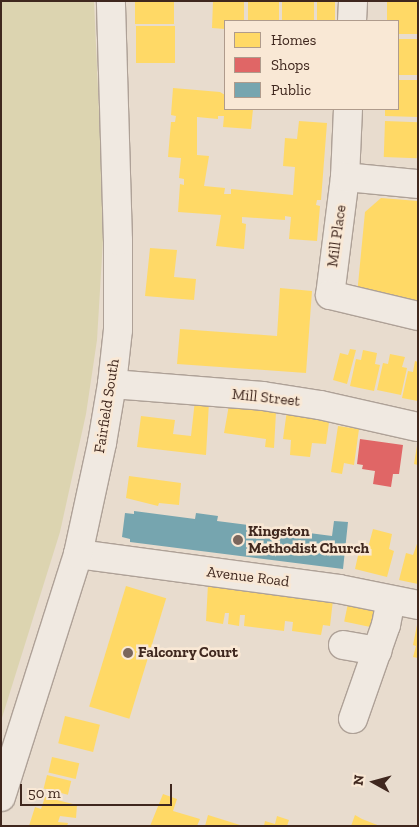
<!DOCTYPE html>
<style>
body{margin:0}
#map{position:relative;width:419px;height:827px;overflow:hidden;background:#e8dcce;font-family:"Zilla Slab",serif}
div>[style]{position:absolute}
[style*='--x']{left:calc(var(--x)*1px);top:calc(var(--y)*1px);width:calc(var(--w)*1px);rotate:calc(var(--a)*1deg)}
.green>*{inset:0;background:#dcd4b0}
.homes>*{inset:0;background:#ffd966;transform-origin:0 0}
.shops>*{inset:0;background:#e06666}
.public>*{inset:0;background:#76a5af}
.roads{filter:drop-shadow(1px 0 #aea197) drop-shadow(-1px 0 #aea197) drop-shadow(0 1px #aea197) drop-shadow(0 -1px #aea197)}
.minor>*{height:28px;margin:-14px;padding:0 14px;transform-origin:14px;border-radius:14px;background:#f0e9e1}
.dots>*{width:14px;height:14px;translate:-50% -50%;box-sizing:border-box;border:2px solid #f9e8d5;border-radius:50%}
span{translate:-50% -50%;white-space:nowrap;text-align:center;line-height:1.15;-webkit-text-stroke:5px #f9e8d5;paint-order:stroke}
.street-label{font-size:15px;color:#3f271e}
.poi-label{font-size:15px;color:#3f271e;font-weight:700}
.left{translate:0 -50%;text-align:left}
.frame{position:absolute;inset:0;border:2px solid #3f271e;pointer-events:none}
.legend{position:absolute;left:224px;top:20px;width:175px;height:90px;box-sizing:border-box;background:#f9e8d5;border:1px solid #af9b8c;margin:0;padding:6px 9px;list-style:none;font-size:15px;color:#3f271e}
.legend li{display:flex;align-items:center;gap:10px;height:25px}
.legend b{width:25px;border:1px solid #af9b8c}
.north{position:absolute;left:349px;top:757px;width:50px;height:50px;-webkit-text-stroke:4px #f9e8d5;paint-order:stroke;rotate:277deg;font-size:14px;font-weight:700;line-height:20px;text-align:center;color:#3f271e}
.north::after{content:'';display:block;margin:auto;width:18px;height:22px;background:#3f271e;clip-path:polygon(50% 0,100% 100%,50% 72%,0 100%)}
.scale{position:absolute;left:20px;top:784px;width:152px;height:22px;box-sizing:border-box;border:2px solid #3f271e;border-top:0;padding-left:6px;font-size:15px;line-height:18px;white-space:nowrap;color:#3f271e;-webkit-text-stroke:4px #f9e8d5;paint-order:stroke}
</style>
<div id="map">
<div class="green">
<i style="clip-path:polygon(1px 1px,94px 1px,104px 223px,97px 340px,86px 414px,60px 532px,1px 721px)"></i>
</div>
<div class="homes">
<i style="left:135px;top:1px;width:39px;height:23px"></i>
<i style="clip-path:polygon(213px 1px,244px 1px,244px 21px,225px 21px,225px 29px,212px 28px)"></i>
<i style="left:248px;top:1px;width:31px;height:20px"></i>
<i style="left:282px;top:1px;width:32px;height:20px"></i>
<i style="left:317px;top:1px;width:18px;height:20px"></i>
<i style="clip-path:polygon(387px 1px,418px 1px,418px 34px,398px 34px,398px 21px,387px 21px)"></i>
<i style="left:136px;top:26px;width:39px;height:37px"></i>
<i style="left:398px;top:39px;width:20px;height:36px"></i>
<i style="clip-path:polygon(398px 80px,418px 80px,418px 117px,385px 116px,385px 109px,398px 109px)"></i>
<i style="clip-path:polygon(173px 88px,220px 92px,225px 95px,225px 109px,253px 109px,251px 129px,223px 127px,224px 116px,218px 116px,218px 119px,197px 117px,197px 155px,209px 156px,204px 186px,225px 188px,224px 194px,231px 194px,231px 189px,293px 195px,295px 167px,283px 166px,285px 138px,297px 139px,299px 121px,327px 123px,321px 200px,317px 200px,316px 205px,320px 206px,317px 241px,289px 239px,291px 217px,285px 216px,285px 220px,242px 217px,242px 223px,246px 224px,244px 249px,216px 246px,221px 215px,178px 212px,180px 184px,184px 185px,184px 179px,179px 178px,181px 158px,168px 157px,171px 122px,175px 122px,176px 116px,171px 115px)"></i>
<i style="left:385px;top:121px;width:33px;height:36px;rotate:2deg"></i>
<i style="clip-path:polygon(381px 198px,418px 201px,418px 299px,415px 302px,357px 295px,365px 212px)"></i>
<i style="clip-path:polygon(150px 248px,177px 250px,174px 277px,196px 279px,194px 300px,145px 296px)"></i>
<i style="clip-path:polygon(280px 288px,312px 291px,306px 373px,177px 364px,180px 329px,277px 336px)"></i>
<i style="clip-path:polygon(350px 349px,356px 350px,347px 384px,333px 380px,340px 353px,348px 355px)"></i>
<i style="clip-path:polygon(363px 350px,377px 353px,375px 364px,380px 365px,374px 391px,350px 386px,356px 359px,361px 360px)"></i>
<i style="clip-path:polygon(390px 354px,405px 357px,402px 367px,407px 368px,401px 395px,377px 390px,383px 363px,388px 364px)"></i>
<i style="clip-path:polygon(415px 361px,418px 362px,418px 401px,402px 398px,408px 371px,413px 372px)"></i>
<i style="clip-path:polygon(195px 400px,209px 402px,206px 455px,137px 447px,141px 416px,175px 420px,173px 434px,191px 436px)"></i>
<i style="clip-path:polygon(229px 405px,276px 412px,274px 448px,265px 447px,266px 439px,224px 433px)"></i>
<i style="clip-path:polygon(287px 410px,330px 415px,326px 444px,312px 443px,310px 457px,290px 455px,291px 440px,283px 439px)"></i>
<i style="clip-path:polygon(338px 426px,359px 429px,354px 465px,344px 463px,342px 474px,331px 472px)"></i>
<i style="clip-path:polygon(417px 446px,418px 446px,418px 465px,414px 464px)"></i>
<i style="clip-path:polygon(129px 476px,181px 483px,179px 505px,159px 503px,158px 506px,126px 498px)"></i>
<i style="clip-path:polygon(373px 529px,392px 534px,389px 549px,394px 551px,387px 577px,355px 569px,361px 542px,369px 544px)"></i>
<i style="clip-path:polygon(418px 541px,418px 584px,399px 580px,406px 553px,413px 555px)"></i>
<i style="clip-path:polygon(208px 584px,333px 600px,330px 626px,323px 625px,321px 635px,292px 631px,293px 622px,285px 621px,284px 631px,244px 626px,245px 615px,240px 615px,239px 626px,228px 624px,229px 613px,225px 613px,223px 624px,206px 621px)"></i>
<i style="left:126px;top:586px;width:42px;height:126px;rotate:17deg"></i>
<i style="left:350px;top:594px;width:34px;height:28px;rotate:12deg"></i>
<i style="clip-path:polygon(417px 625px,418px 625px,418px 658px,413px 657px,416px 646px,413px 645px)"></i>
<i style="left:65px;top:716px;width:36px;height:28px;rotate:14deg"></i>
<i style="left:52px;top:757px;width:28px;height:16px;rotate:13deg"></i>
<i style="left:47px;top:775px;width:25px;height:14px;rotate:14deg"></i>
<i style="clip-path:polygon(163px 794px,177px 799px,173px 811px,200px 819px,197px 826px,150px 826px)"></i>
<i style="clip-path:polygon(45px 797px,77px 805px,76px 818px,60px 816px,58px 822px,68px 823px,67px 826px,29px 826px,35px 807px,41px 809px)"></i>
<i style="clip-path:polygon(208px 815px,240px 825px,240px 826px,205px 826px)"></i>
<i style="clip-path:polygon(355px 815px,362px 819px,380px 826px,351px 826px)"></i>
<i style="clip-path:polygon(277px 816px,289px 820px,287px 826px,264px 826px,265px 821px,275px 824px)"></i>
</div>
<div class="shops">
<i style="clip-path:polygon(360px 439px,403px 445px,399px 474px,393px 474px,391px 487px,373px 484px,375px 471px,362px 469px,363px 465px,357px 464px)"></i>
</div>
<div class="public">
<i style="clip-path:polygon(134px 511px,195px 519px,196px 513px,218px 516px,217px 521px,332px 536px,334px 521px,348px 522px,343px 569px,130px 542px,130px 539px,122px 537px,125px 513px,134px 514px)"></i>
</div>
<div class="roads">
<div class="minor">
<i style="--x:352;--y:21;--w:20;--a:-87"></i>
<i style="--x:348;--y:109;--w:68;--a:92.5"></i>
<i style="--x:345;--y:177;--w:119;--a:97.2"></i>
<i style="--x:330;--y:295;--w:90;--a:13.4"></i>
<i style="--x:345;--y:177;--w:73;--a:5.5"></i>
<i style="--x:112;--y:384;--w:151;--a:4.5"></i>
<i style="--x:263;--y:396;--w:58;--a:9"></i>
<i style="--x:320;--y:405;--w:100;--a:12.7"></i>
<i style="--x:78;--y:554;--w:263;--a:7.6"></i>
<i style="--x:339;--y:589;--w:81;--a:11.4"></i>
<i style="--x:343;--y:645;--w:35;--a:10"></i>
<i style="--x:353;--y:719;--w:100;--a:-70.7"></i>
<i style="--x:386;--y:625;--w:25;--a:-79"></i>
<i style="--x:1;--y:797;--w:255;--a:-72.4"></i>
<i style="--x:78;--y:554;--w:114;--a:-77.8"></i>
<i style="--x:102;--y:443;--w:60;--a:-80.4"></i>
<i style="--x:112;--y:384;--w:54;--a:-83.7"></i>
<i style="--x:118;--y:330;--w:89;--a:-90"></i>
<i style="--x:118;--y:241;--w:240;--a:-91.7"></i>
</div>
</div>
<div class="dots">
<i style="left:238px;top:540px;background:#7a665c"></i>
<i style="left:128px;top:653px;background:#7a665c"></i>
</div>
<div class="street-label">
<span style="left:337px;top:236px;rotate:-82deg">Mill Place</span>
<span style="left:266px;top:398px;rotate:6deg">Mill Street</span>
<span style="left:107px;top:406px;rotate:-81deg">Fairfield South</span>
<span style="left:248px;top:577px;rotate:7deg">Avenue Road</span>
</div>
<div class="poi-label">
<span class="left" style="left:248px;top:540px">Kingston<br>Methodist Church</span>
<span class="left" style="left:138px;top:653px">Falconry Court</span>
</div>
<div class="frame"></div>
<ul class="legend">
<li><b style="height:14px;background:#ffd966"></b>Homes</li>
<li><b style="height:14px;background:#e06666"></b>Shops</li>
<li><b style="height:14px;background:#76a5af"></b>Public</li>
</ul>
<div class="north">N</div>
<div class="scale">50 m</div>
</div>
